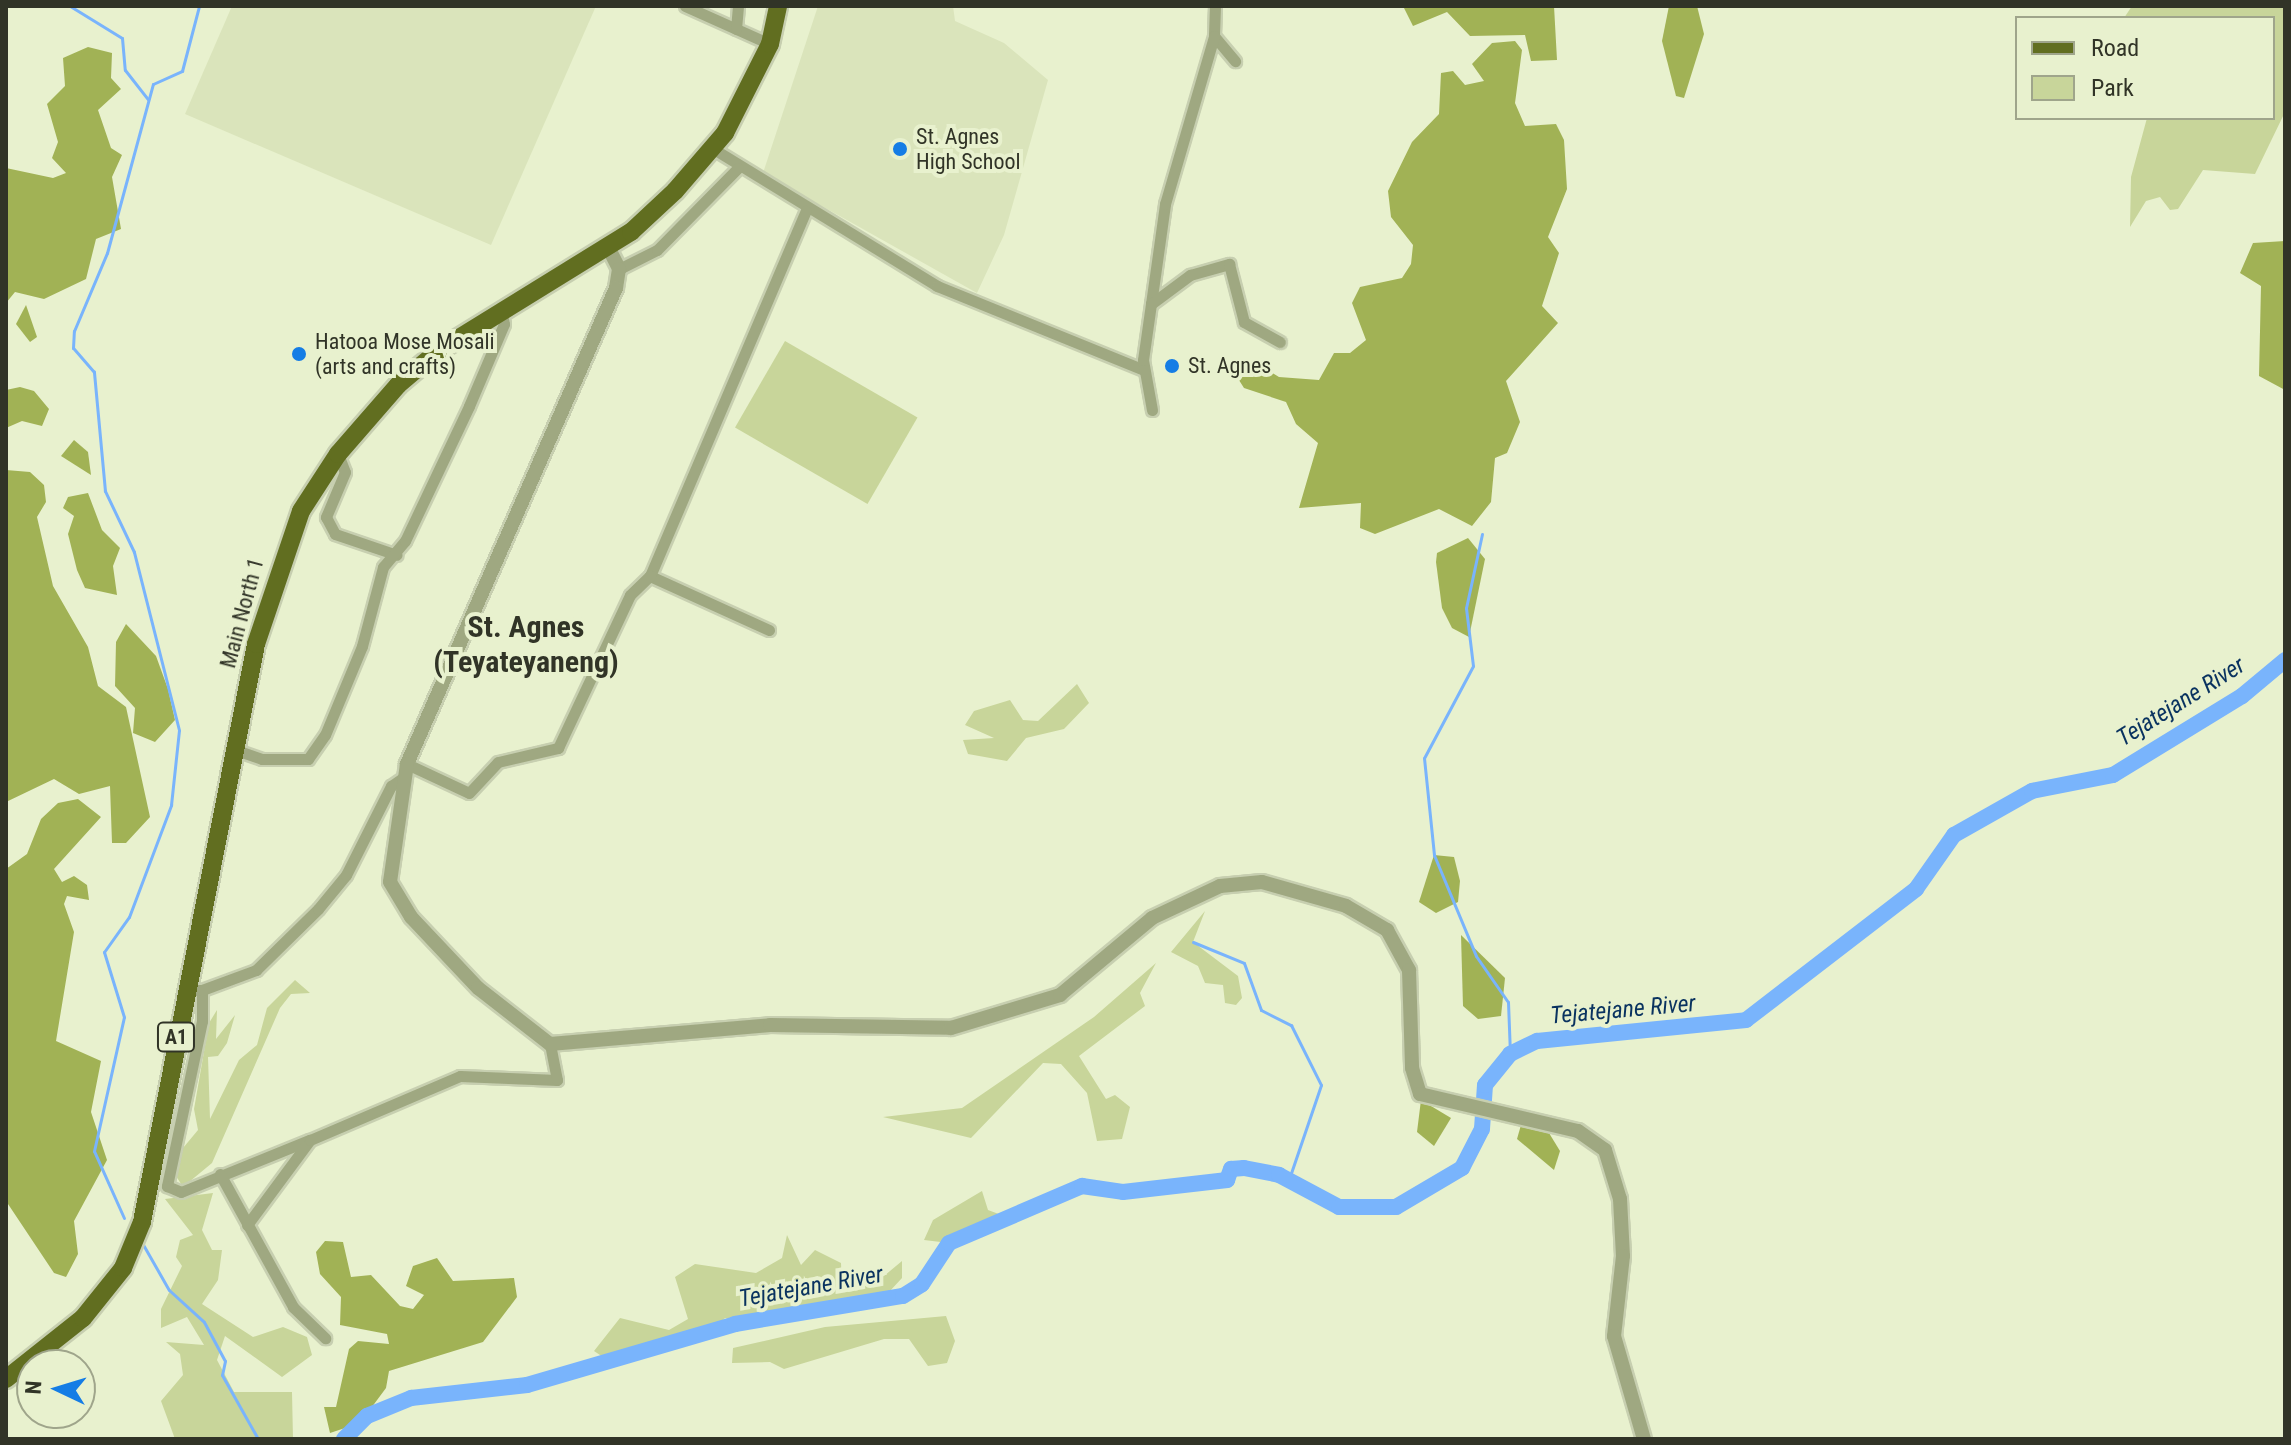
<!DOCTYPE html>
<style>
body{margin:0}
#map{position:relative;width:2291px;height:1445px;overflow:hidden;background:#e8f1ce;font-family:"Roboto Condensed",sans-serif}
div>[style]{position:absolute}
[style*='--x']{left:calc(var(--x)*1px);top:calc(var(--y)*1px);width:calc(var(--w)*1px);rotate:calc(var(--a)*1deg)}
.built>*{inset:0;background:#dae4bb}
.green>*{inset:0;background:#c8d59a;transform-origin:0 0}
.forest>*{inset:0;background:#a1b255}
.stream>*{height:3px;margin:-1.5px;padding:0 1.5px;transform-origin:1.5px;border-radius:1.5px;background:#79b4fc}
.river>*{height:16px;margin:-8px;padding:0 8px;transform-origin:8px;border-radius:8px;background:#79b4fc}
.roads{filter:drop-shadow(2px 0 #c7cfb0) drop-shadow(-2px 0 #c7cfb0) drop-shadow(0 2px #c7cfb0) drop-shadow(0 -2px #c7cfb0)}
.minor>*{height:11px;margin:-5.5px;padding:0 5.5px;transform-origin:5.5px;border-radius:5.5px;background:#9fa881}
.tertiary>*{height:14px;margin:-7px;padding:0 7px;transform-origin:7px;border-radius:7px;background:#9fa881}
.primary>*{height:18px;margin:-9px;padding:0 9px;transform-origin:9px;border-radius:9px;background:#616e20}
.dots>*{width:22px;height:22px;translate:-50% -50%;box-sizing:border-box;border:4px solid #e8f1ce;border-radius:50%}
span{translate:-50% -50%;white-space:nowrap;text-align:center;line-height:1.15;-webkit-text-stroke:8px #e8f1ce;paint-order:stroke}
.shield-label span{padding:2px 6px;background:#e8f1ce;border:2px solid;border-radius:6px;-webkit-text-stroke-width:0}
.shield-label{font-size:20px;color:#313427;font-weight:700}
.poi-label{font-size:22px;color:#313427}
.left{translate:0 -50%;text-align:left}
.street-label{font-size:22px;color:#313427}
.water-label{font-size:24px;color:#09325f;font-style:italic}
.district-label{font-size:30px;color:#313427;font-weight:700}
.frame{position:absolute;inset:0;border:8px solid #313427;pointer-events:none}
.legend{position:absolute;left:2015px;top:16px;width:260px;height:104px;box-sizing:border-box;background:#e8f1ce;border:2px solid #9fa58b;margin:0;padding:10px 14px;list-style:none;font-size:24px;color:#313427}
.legend li{display:flex;align-items:center;gap:16px;height:40px}
.legend b{width:40px;border:2px solid #9fa58b}
.north{position:absolute;left:16px;top:1349px;width:80px;height:80px;box-sizing:border-box;background:#e8f1ce;border:2px solid #9fa58b;border-radius:50%;rotate:274deg;font-size:22px;font-weight:700;line-height:32px;text-align:center;color:#313427}
.north::after{content:'';display:block;margin:auto;width:28px;height:36px;background:#157de5;clip-path:polygon(50% 0,100% 100%,50% 72%,0 100%)}
</style>
<div id="map">
<div class="built">
<i style="clip-path:polygon(232px 6px,596px 6px,491px 245px,185px 114px)"></i>
<i style="clip-path:polygon(818px 6px,953px 6px,955px 21px,1004px 43px,1048px 80px,1004px 235px,977px 293px,763px 173px)"></i>
</div>
<div class="green">
<i style="clip-path:polygon(2132px 6px,2285px 6px,2285px 112px,2255px 174px,2203px 170px,2178px 209px,2170px 210px,2160px 197px,2146px 201px,2130px 227px,2131px 177px,2147px 118px,2273px 118px,2273px 18px,2124px 18px)"></i>
<i style="left:785px;top:341px;width:153px;height:100px;rotate:30deg"></i>
<i style="clip-path:polygon(1077px 684px,1089px 703px,1064px 729px,1026px 738px,1007px 761px,968px 754px,963px 740px,994px 738px,965px 725px,974px 711px,1010px 700px,1023px 720px,1038px 721px)"></i>
<i style="clip-path:polygon(1205px 911px,1193px 942px,1238px 976px,1242px 998px,1236px 1005px,1225px 1003px,1223px 985px,1205px 983px,1198px 966px,1171px 952px)"></i>
<i style="clip-path:polygon(1156px 963px,1140px 993px,1145px 1006px,1079px 1056px,1106px 1099px,1115px 1095px,1130px 1107px,1122px 1139px,1097px 1141px,1087px 1093px,1061px 1064px,1043px 1063px,971px 1138px,883px 1117px,962px 1108px,1094px 1017px)"></i>
<i style="clip-path:polygon(295px 980px,310px 993px,291px 994px,280px 1008px,212px 1163px,183px 1187px,176px 1176px,183px 1148px,198px 1130px,194px 1109px,209px 1023px,217px 1010px,216px 1039px,235px 1015px,227px 1043px,218px 1056px,208px 1057px,210px 1119px,239px 1060px,257px 1045px,267px 1008px)"></i>
<i style="clip-path:polygon(982px 1191px,988px 1210px,1004px 1216px,949px 1243px,924px 1240px,933px 1220px)"></i>
<i style="clip-path:polygon(213px 1193px,202px 1230px,212px 1250px,222px 1250px,218px 1280px,202px 1304px,253px 1337px,283px 1327px,307px 1337px,312px 1355px,282px 1377px,225px 1336px,217px 1360px,234px 1392px,292px 1392px,293px 1439px,175px 1439px,161px 1401px,183px 1375px,180px 1354px,166px 1342px,204px 1345px,187px 1317px,161px 1328px,161px 1309px,182px 1266px,176px 1257px,180px 1240px,193px 1235px,165px 1199px)"></i>
<i style="clip-path:polygon(787px 1235px,801px 1265px,815px 1250px,841px 1263px,842px 1287px,884px 1276px,902px 1261px,902px 1278px,889px 1292px,741px 1323px,725px 1318px,710px 1335px,612px 1363px,594px 1351px,620px 1318px,669px 1330px,688px 1319px,675px 1277px,695px 1264px,756px 1273px,782px 1258px)"></i>
<i style="clip-path:polygon(946px 1316px,955px 1341px,947px 1363px,928px 1366px,909px 1339px,884px 1339px,784px 1369px,770px 1362px,732px 1363px,733px 1348px,825px 1327px)"></i>
</div>
<div class="forest">
<i style="clip-path:polygon(1403px 6px,1554px 6px,1557px 60px,1531px 61px,1525px 35px,1470px 36px,1447px 12px,1413px 26px)"></i>
<i style="clip-path:polygon(1669px 6px,1697px 6px,1704px 34px,1684px 98px,1676px 96px,1662px 41px)"></i>
<i style="clip-path:polygon(1492px 43px,1515px 41px,1522px 50px,1515px 103px,1525px 126px,1556px 124px,1564px 140px,1567px 189px,1548px 237px,1559px 253px,1542px 306px,1558px 323px,1506px 381px,1520px 422px,1507px 453px,1495px 458px,1491px 502px,1472px 526px,1439px 509px,1375px 534px,1360px 528px,1361px 503px,1299px 508px,1318px 443px,1296px 424px,1286px 402px,1244px 388px,1237px 377px,1254px 362px,1279px 377px,1319px 380px,1334px 353px,1350px 353px,1366px 340px,1352px 303px,1360px 287px,1402px 278px,1411px 264px,1413px 245px,1391px 217px,1388px 191px,1412px 142px,1439px 114px,1441px 73px,1453px 71px,1465px 85px,1484px 81px,1472px 64px)"></i>
<i style="clip-path:polygon(88px 47px,112px 53px,111px 78px,121px 89px,98px 110px,111px 148px,122px 155px,112px 177px,121px 229px,96px 239px,86px 279px,44px 299px,15px 292px,6px 303px,6px 168px,53px 178px,66px 173px,52px 158px,58px 142px,47px 104px,65px 86px,63px 58px)"></i>
<i style="clip-path:polygon(2285px 241px,2285px 390px,2259px 376px,2261px 286px,2240px 273px,2253px 243px)"></i>
<i style="clip-path:polygon(26px 305px,37px 337px,30px 342px,16px 324px)"></i>
<i style="clip-path:polygon(20px 387px,34px 391px,49px 409px,42px 426px,22px 421px,6px 428px,6px 390px)"></i>
<i style="clip-path:polygon(74px 440px,88px 452px,91px 475px,61px 456px)"></i>
<i style="clip-path:polygon(6px 470px,30px 472px,44px 485px,46px 502px,37px 517px,53px 586px,88px 647px,98px 686px,126px 707px,150px 817px,126px 843px,112px 843px,110px 786px,79px 794px,54px 779px,6px 802px)"></i>
<i style="clip-path:polygon(88px 493px,102px 530px,120px 548px,113px 566px,117px 595px,85px 588px,77px 570px,68px 534px,74px 516px,63px 508px,68px 497px)"></i>
<i style="clip-path:polygon(1468px 538px,1485px 559px,1469px 637px,1452px 628px,1442px 608px,1436px 562px,1437px 553px)"></i>
<i style="clip-path:polygon(126px 624px,156px 656px,168px 689px,175px 720px,155px 742px,133px 733px,135px 708px,115px 686px,116px 642px)"></i>
<i style="clip-path:polygon(78px 799px,101px 817px,54px 869px,62px 882px,74px 876px,87px 885px,89px 900px,67px 896px,64px 904px,74px 932px,56px 1041px,101px 1061px,91px 1112px,107px 1160px,74px 1221px,78px 1254px,66px 1277px,54px 1273px,6px 1201px,6px 869px,27px 854px,41px 819px,58px 803px)"></i>
<i style="clip-path:polygon(1434px 855px,1454px 857px,1460px 881px,1458px 902px,1436px 913px,1419px 902px)"></i>
<i style="clip-path:polygon(1461px 935px,1505px 978px,1501px 1016px,1478px 1019px,1463px 1006px)"></i>
<i style="clip-path:polygon(1421px 1100px,1451px 1118px,1434px 1146px,1417px 1132px)"></i>
<i style="clip-path:polygon(1521px 1125px,1549px 1133px,1560px 1151px,1554px 1170px,1517px 1139px)"></i>
<i style="clip-path:polygon(325px 1241px,343px 1242px,351px 1277px,371px 1275px,400px 1306px,413px 1309px,424px 1295px,406px 1286px,413px 1266px,437px 1258px,453px 1281px,514px 1278px,517px 1297px,483px 1342px,389px 1371px,386px 1388px,360px 1423px,330px 1433px,324px 1407px,336px 1407px,349px 1349px,358px 1341px,389px 1344px,387px 1334px,340px 1325px,341px 1297px,320px 1274px,316px 1252px)"></i>
</div>
<div class="stream">
<i style="--x:70;--y:6;--w:61;--a:31.6"></i>
<i style="--x:122;--y:38;--w:32;--a:85"></i>
<i style="--x:125;--y:70;--w:37;--a:52"></i>
<i style="--x:1482;--y:534;--w:76;--a:102.2"></i>
<i style="--x:1466;--y:608;--w:58;--a:83.1"></i>
<i style="--x:1473;--y:666;--w:104;--a:118"></i>
<i style="--x:1424;--y:758;--w:98;--a:84.1"></i>
<i style="--x:1434;--y:855;--w:109;--a:67.4"></i>
<i style="--x:1476;--y:956;--w:56;--a:55.2"></i>
<i style="--x:1508;--y:1002;--w:52;--a:87.8"></i>
<i style="--x:1193;--y:942;--w:55;--a:22.4"></i>
<i style="--x:1244;--y:963;--w:50;--a:70.1"></i>
<i style="--x:1261;--y:1010;--w:34;--a:27"></i>
<i style="--x:1291;--y:1025;--w:67;--a:63.4"></i>
<i style="--x:1321;--y:1085;--w:102;--a:108.8"></i>
<i style="--x:124;--y:1218;--w:73;--a:-114.1"></i>
<i style="--x:94;--y:1151;--w:137;--a:-77.4"></i>
<i style="--x:124;--y:1017;--w:68;--a:-107.1"></i>
<i style="--x:104;--y:952;--w:43;--a:-54.5"></i>
<i style="--x:129;--y:917;--w:120;--a:-69.4"></i>
<i style="--x:171;--y:805;--w:75;--a:-83.9"></i>
<i style="--x:179;--y:730;--w:184;--a:-104.2"></i>
<i style="--x:134;--y:552;--w:68;--a:-115.4"></i>
<i style="--x:105;--y:491;--w:120;--a:-95.3"></i>
<i style="--x:94;--y:372;--w:32;--a:-131"></i>
<i style="--x:73;--y:348;--w:17;--a:-87"></i>
<i style="--x:74;--y:331;--w:85;--a:-67.1"></i>
<i style="--x:107;--y:253;--w:175;--a:-74.8"></i>
<i style="--x:153;--y:84;--w:32;--a:-24"></i>
<i style="--x:182;--y:71;--w:67;--a:-75.3"></i>
<i style="--x:141;--y:1241;--w:56;--a:60.3"></i>
<i style="--x:169;--y:1290;--w:47;--a:42.4"></i>
<i style="--x:204;--y:1322;--w:44;--a:61.7"></i>
<i style="--x:225;--y:1361;--w:14;--a:102"></i>
<i style="--x:222;--y:1375;--w:73;--a:60.6"></i>
</div>
<div class="river">
<i style="--x:344;--y:1439;--w:33;--a:-45"></i>
<i style="--x:367;--y:1416;--w:48;--a:-22.2"></i>
<i style="--x:411;--y:1398;--w:117;--a:-6.4"></i>
<i style="--x:527;--y:1385;--w:217;--a:-16.3"></i>
<i style="--x:735;--y:1324;--w:170;--a:-9.5"></i>
<i style="--x:903;--y:1296;--w:22;--a:-32"></i>
<i style="--x:922;--y:1284;--w:49;--a:-56.6"></i>
<i style="--x:949;--y:1243;--w:145;--a:-23.2"></i>
<i style="--x:1082;--y:1186;--w:41;--a:8.3"></i>
<i style="--x:1123;--y:1192;--w:105;--a:-6.6"></i>
<i style="--x:1227;--y:1180;--w:12;--a:-70"></i>
<i style="--x:1231;--y:1169;--w:13;--a:-4"></i>
<i style="--x:1244;--y:1168;--w:36;--a:11"></i>
<i style="--x:1279;--y:1175;--w:68;--a:28.1"></i>
<i style="--x:1339;--y:1207;--w:57;--a:0"></i>
<i style="--x:1396;--y:1207;--w:77;--a:-30.6"></i>
<i style="--x:1462;--y:1168;--w:44;--a:-62.9"></i>
<i style="--x:1482;--y:1129;--w:44;--a:-86.1"></i>
<i style="--x:1485;--y:1085;--w:40;--a:-51"></i>
<i style="--x:1510;--y:1054;--w:30;--a:-26"></i>
<i style="--x:1537;--y:1041;--w:210;--a:-5.7"></i>
<i style="--x:1746;--y:1020;--w:215;--a:-37.6"></i>
<i style="--x:1916;--y:889;--w:66;--a:-54.9"></i>
<i style="--x:1954;--y:835;--w:90;--a:-29.4"></i>
<i style="--x:2032;--y:791;--w:83;--a:-11.2"></i>
<i style="--x:2113;--y:775;--w:151;--a:-31.5"></i>
<i style="--x:2242;--y:696;--w:56;--a:-39.9"></i>
</div>
<div class="roads">
<div class="minor">
<i style="--x:685;--y:6;--w:93;--a:24.1"></i>
<i style="--x:1215;--y:6;--w:30;--a:92"></i>
<i style="--x:1214;--y:36;--w:33;--a:50"></i>
<i style="--x:736;--y:29;--w:23;--a:-85"></i>
<i style="--x:712;--y:148;--w:264;--a:31.5"></i>
<i style="--x:937;--y:286;--w:223;--a:22.1"></i>
<i style="--x:619;--y:269;--w:42;--a:-26.6"></i>
<i style="--x:657;--y:250;--w:115;--a:-45.4"></i>
<i style="--x:1151;--y:304;--w:101;--a:-82"></i>
<i style="--x:1165;--y:204;--w:175;--a:-73.7"></i>
<i style="--x:1152;--y:410;--w:51;--a:-100.2"></i>
<i style="--x:1143;--y:360;--w:57;--a:-81.9"></i>
<i style="--x:1151;--y:304;--w:49;--a:-36.6"></i>
<i style="--x:1190;--y:275;--w:41;--a:-15.8"></i>
<i style="--x:1229;--y:264;--w:60;--a:75.5"></i>
<i style="--x:1244;--y:322;--w:41;--a:29.1"></i>
<i style="--x:338;--y:454;--w:19;--a:69"></i>
<i style="--x:345;--y:472;--w:49;--a:112.9"></i>
<i style="--x:326;--y:517;--w:19;--a:62"></i>
<i style="--x:335;--y:534;--w:65;--a:18.7"></i>
<i style="--x:769;--y:630;--w:131;--a:-155.6"></i>
<i style="--x:650;--y:576;--w:397;--a:-66.9"></i>
<i style="--x:233;--y:749;--w:31;--a:19"></i>
<i style="--x:262;--y:759;--w:46;--a:0"></i>
<i style="--x:308;--y:759;--w:29;--a:-55"></i>
<i style="--x:325;--y:735;--w:96;--a:-67.4"></i>
<i style="--x:362;--y:646;--w:82;--a:-75.1"></i>
<i style="--x:383;--y:567;--w:34;--a:-50"></i>
<i style="--x:405;--y:541;--w:149;--a:-64.6"></i>
<i style="--x:469;--y:406;--w:89;--a:-66.9"></i>
<i style="--x:504;--y:324;--w:14;--a:-102"></i>
<i style="--x:407;--y:764;--w:68;--a:25.1"></i>
<i style="--x:469;--y:793;--w:42;--a:-46.9"></i>
<i style="--x:498;--y:762;--w:62;--a:-13.1"></i>
<i style="--x:558;--y:748;--w:169;--a:-64.8"></i>
<i style="--x:630;--y:595;--w:28;--a:-44"></i>
<i style="--x:185;--y:990;--w:17;--a:0"></i>
<i style="--x:202;--y:990;--w:31;--a:90"></i>
<i style="--x:202;--y:1021;--w:169;--a:102"></i>
<i style="--x:167;--y:1186;--w:15;--a:23"></i>
<i style="--x:181;--y:1192;--w:138;--a:-22.1"></i>
<i style="--x:202;--y:990;--w:58;--a:-20.3"></i>
<i style="--x:256;--y:970;--w:87;--a:-44.5"></i>
<i style="--x:318;--y:909;--w:44;--a:-50.5"></i>
<i style="--x:346;--y:875;--w:100;--a:-63.2"></i>
<i style="--x:391;--y:786;--w:14;--a:-34"></i>
<i style="--x:220;--y:1174;--w:152;--a:61.2"></i>
<i style="--x:293;--y:1307;--w:45;--a:44.1"></i>
<i style="--x:247;--y:1225;--w:106;--a:-53.5"></i>
<i style="--x:310;--y:1140;--w:163;--a:-23.1"></i>
<i style="--x:460;--y:1076;--w:97;--a:2.4"></i>
<i style="--x:557;--y:1080;--w:37;--a:-101"></i>
</div>
<div class="tertiary">
<i style="--x:608;--y:247;--w:25;--a:63"></i>
<i style="--x:619;--y:269;--w:19;--a:99"></i>
<i style="--x:616;--y:288;--w:520;--a:113.71"></i>
<i style="--x:407;--y:764;--w:119;--a:98.2"></i>
<i style="--x:390;--y:882;--w:41;--a:59"></i>
<i style="--x:411;--y:917;--w:98;--a:46.7"></i>
<i style="--x:478;--y:988;--w:91;--a:37.9"></i>
<i style="--x:550;--y:1044;--w:221;--a:-4.9"></i>
<i style="--x:770;--y:1025;--w:181;--a:0.9"></i>
<i style="--x:951;--y:1028;--w:114;--a:-16.8"></i>
<i style="--x:1060;--y:995;--w:120;--a:-39.9"></i>
<i style="--x:1152;--y:918;--w:75;--a:-25.2"></i>
<i style="--x:1220;--y:886;--w:42;--a:-5.4"></i>
<i style="--x:1262;--y:882;--w:87;--a:15.9"></i>
<i style="--x:1346;--y:906;--w:48;--a:30.3"></i>
<i style="--x:1387;--y:930;--w:46;--a:61.2"></i>
<i style="--x:1409;--y:970;--w:98;--a:88.2"></i>
<i style="--x:1412;--y:1068;--w:27;--a:73"></i>
<i style="--x:1420;--y:1094;--w:162;--a:13.2"></i>
<i style="--x:1578;--y:1131;--w:33;--a:35"></i>
<i style="--x:1605;--y:1150;--w:51;--a:73"></i>
<i style="--x:1620;--y:1199;--w:57;--a:87"></i>
<i style="--x:1623;--y:1256;--w:81;--a:96.4"></i>
<i style="--x:1614;--y:1336;--w:107;--a:73.8"></i>
</div>
<div class="primary">
<i style="--x:6;--y:1379;--w:98;--a:-38.4"></i>
<i style="--x:83;--y:1318;--w:64;--a:-51.3"></i>
<i style="--x:123;--y:1268;--w:50;--a:-67.6"></i>
<i style="--x:142;--y:1222;--w:589;--a:-78.84"></i>
<i style="--x:256;--y:644;--w:140;--a:-71.3"></i>
<i style="--x:301;--y:511;--w:68;--a:-57"></i>
<i style="--x:338;--y:454;--w:91;--a:-49"></i>
<i style="--x:398;--y:385;--w:52;--a:-40.4"></i>
<i style="--x:438;--y:351;--w:227;--a:-31.7"></i>
<i style="--x:631;--y:232;--w:60;--a:-43"></i>
<i style="--x:675;--y:191;--w:77;--a:-49.2"></i>
<i style="--x:725;--y:133;--w:100;--a:-63.2"></i>
<i style="--x:770;--y:44;--w:39;--a:-78"></i>
</div>
</div>
<div class="dots">
<i style="left:900px;top:149px;background:#157de5"></i>
<i style="left:299px;top:354px;background:#157de5"></i>
<i style="left:1172px;top:366px;background:#157de5"></i>
</div>
<div class="shield-label">
<span style="left:176px;top:1037px">A1</span>
</div>
<div class="poi-label">
<span class="left" style="left:916px;top:149px">St. Agnes<br>High School</span>
<span class="left" style="left:315px;top:354px">Hatooa Mose Mosali<br>(arts and crafts)</span>
<span class="left" style="left:1188px;top:366px">St. Agnes</span>
</div>
<div class="street-label">
<span style="left:242px;top:613px;rotate:-75deg">Main North 1</span>
</div>
<div class="water-label">
<span style="left:2181px;top:702px;rotate:-32deg">Tejatejane River</span>
<span style="left:1623px;top:1010px;rotate:-5deg">Tejatejane River</span>
<span style="left:811px;top:1287px;rotate:-10deg">Tejatejane River</span>
</div>
<div class="district-label">
<span style="left:526px;top:644px">St. Agnes<br>(Teyateyaneng)</span>
</div>
<div class="frame"></div>
<ul class="legend">
<li><b style="height:10px;background:#616e20"></b>Road</li>
<li><b style="height:22px;background:#c8d59a"></b>Park</li>
</ul>
<div class="north">N</div>
</div>
